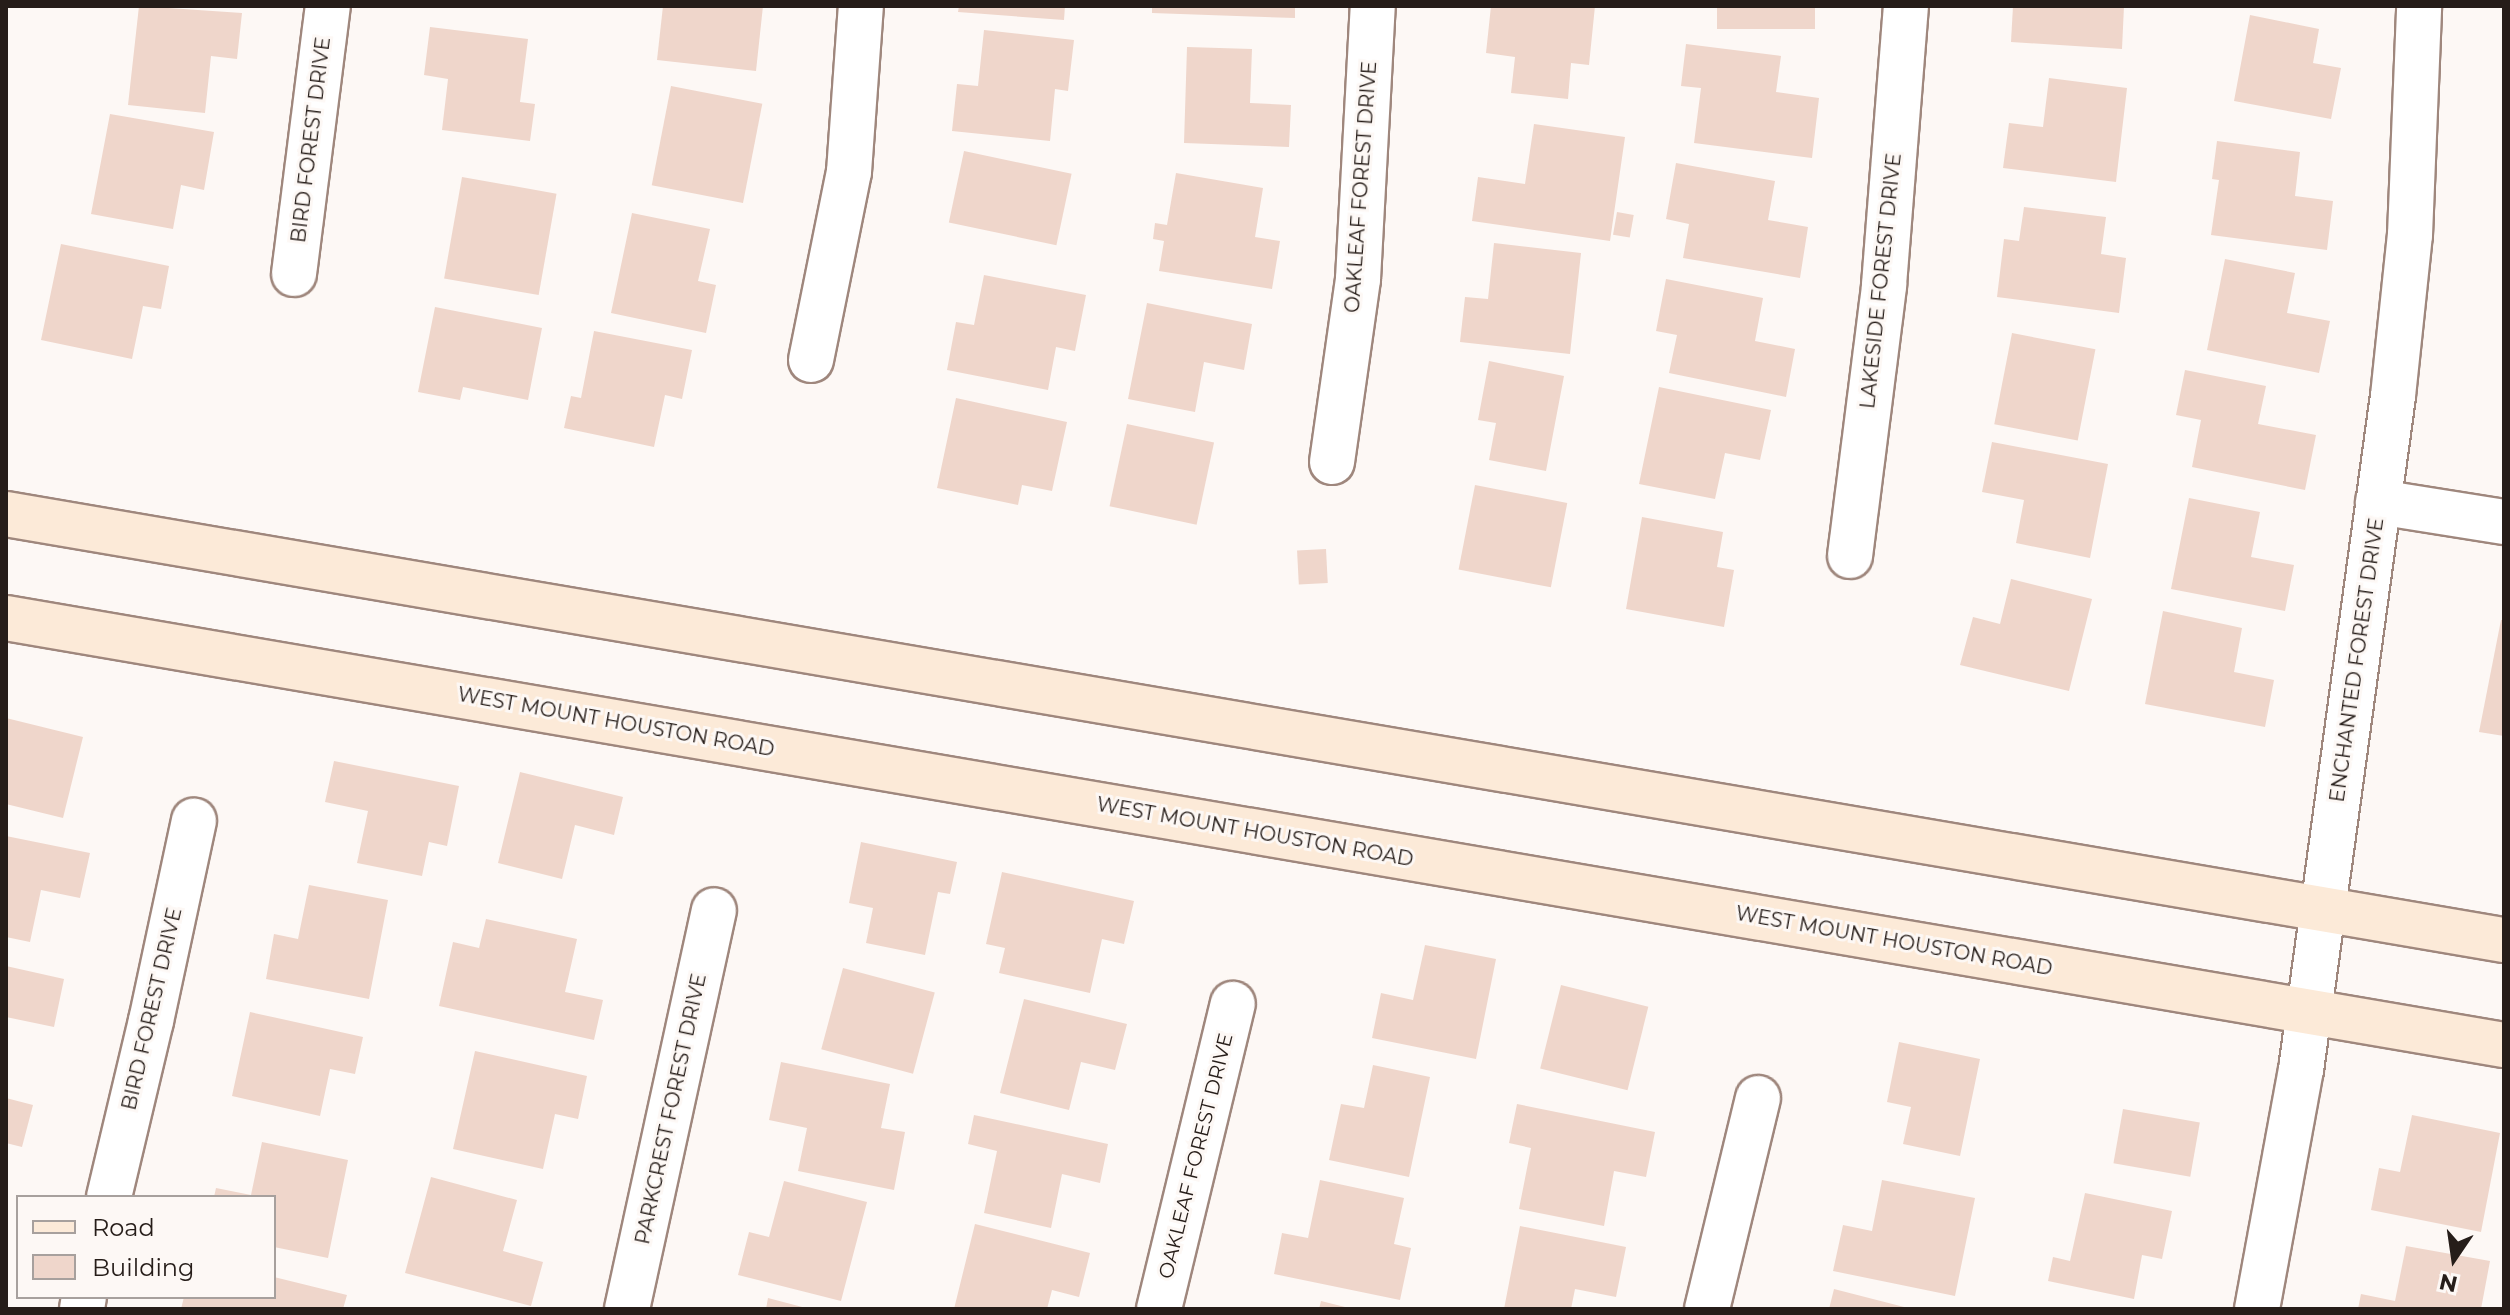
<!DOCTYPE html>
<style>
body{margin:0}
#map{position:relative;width:2510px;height:1315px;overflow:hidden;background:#fdf8f5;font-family:Montserrat,sans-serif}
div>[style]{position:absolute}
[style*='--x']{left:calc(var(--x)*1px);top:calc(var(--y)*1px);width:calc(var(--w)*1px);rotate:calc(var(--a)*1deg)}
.building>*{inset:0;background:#efd6cb;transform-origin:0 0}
.roads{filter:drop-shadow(2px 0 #9f877d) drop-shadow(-2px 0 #9f877d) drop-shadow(0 2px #9f877d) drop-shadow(0 -2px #9f877d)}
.street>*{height:44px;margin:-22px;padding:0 22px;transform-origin:22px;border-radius:22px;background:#fff}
.secondary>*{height:44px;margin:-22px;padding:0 22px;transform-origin:22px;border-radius:22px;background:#fcead8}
span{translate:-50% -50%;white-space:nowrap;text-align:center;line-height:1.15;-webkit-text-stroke:6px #fdf8f5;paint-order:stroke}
.street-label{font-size:20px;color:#261d19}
.frame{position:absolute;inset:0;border:8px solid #261d19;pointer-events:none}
.legend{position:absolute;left:16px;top:1195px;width:260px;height:104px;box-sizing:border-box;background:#fdf8f5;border:2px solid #a7a09d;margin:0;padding:10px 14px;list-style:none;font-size:24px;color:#261d19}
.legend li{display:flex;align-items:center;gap:16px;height:40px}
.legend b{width:40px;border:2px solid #a7a09d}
.north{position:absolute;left:2414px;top:1219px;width:80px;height:80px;-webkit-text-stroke:6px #fdf8f5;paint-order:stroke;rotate:193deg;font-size:22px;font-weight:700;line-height:32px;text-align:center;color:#261d19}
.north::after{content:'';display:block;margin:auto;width:28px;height:36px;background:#261d19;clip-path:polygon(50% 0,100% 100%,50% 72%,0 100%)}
</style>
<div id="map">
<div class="building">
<i style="clip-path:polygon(139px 6px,242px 13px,237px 59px,211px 56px,205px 113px,128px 105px)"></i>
<i style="clip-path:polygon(663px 6px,763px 6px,756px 71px,657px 60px)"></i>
<i style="clip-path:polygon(959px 6px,1065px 6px,1064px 20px,958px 12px)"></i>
<i style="clip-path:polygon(1152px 6px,1295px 6px,1295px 18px,1152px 13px)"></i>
<i style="clip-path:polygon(1491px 6px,1595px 6px,1589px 65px,1571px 63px,1568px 99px,1511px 93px,1515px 57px,1486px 53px)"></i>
<i style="left:1717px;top:6px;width:98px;height:23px"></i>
<i style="clip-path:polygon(2013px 6px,2124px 6px,2122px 49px,2011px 42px)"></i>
<i style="clip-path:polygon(2250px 15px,2319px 29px,2313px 63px,2341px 68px,2331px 119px,2234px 101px)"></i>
<i style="clip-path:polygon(430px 27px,528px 39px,520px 102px,535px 104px,530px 141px,442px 130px,448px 79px,424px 75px)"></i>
<i style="clip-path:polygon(984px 30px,1074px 40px,1068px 91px,1055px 89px,1050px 141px,952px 131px,957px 84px,978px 86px)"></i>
<i style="clip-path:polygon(1686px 44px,1781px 56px,1776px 92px,1819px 98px,1812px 158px,1694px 143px,1701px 88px,1681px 86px)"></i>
<i style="clip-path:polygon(1187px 47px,1252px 49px,1250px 103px,1291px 105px,1289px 147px,1184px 143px)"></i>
<i style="clip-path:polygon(2049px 78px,2127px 88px,2116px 182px,2003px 168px,2009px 123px,2043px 127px)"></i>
<i style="left:671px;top:86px;width:93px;height:101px;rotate:11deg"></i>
<i style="clip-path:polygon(110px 114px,214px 132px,204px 190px,181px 185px,173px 229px,91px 214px)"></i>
<i style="clip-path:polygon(1534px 124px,1625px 137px,1610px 241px,1472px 221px,1478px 177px,1525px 184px)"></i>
<i style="clip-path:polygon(2217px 141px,2300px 152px,2295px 196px,2333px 201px,2327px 250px,2211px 235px,2219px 180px,2212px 179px)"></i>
<i style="left:964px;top:151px;width:110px;height:73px;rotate:12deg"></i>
<i style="clip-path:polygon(1676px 163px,1775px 181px,1768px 220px,1808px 227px,1800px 278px,1683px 258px,1689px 224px,1666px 219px)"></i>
<i style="clip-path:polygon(1176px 173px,1263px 188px,1255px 237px,1280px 241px,1272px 289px,1159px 271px,1164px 241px,1153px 239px,1155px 223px,1167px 225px)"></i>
<i style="left:462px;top:177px;width:96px;height:103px;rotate:10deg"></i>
<i style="clip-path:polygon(2024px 207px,2106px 217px,2101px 254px,2126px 258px,2119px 313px,1997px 297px,2004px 239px,2019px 241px)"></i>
<i style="left:1617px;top:212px;width:17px;height:23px;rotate:10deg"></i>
<i style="clip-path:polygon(632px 213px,710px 229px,698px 281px,716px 285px,706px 333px,611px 313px)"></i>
<i style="clip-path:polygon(1494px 243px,1581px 253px,1570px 354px,1460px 342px,1465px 297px,1488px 299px)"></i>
<i style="clip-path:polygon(61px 244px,169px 266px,161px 309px,143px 306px,132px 359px,41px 340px)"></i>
<i style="clip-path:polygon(2225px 259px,2295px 273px,2287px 313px,2330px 321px,2319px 373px,2207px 350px)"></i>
<i style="clip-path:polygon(984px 275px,1086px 295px,1075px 351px,1056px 347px,1048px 390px,947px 370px,956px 322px,974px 325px)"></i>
<i style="clip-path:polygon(1666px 279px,1763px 298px,1755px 341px,1795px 349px,1786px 397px,1669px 373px,1677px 335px,1656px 331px)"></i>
<i style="clip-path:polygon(1147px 303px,1252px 324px,1244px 370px,1204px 362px,1195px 412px,1128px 399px)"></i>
<i style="clip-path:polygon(435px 307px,542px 328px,528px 400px,463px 387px,460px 400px,418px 392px)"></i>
<i style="clip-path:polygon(594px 331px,692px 350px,682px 399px,665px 395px,654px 447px,564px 428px,571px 396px,581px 398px)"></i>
<i style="left:2012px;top:333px;width:85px;height:93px;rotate:11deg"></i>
<i style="clip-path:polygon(1489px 361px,1564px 376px,1546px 471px,1489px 460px,1496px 423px,1478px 420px)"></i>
<i style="clip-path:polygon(2185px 370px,2266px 386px,2258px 424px,2316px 435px,2305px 490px,2192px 467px,2201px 420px,2176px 415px)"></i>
<i style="clip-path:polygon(1659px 387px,1771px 410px,1760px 460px,1725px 453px,1715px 499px,1639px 484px)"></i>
<i style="clip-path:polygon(956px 398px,1067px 422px,1052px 491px,1022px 485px,1018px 505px,937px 488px)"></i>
<i style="left:1127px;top:424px;width:89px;height:84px;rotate:12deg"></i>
<i style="clip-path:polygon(1992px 442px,2108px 464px,2090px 558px,2016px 543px,2024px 500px,1982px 492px)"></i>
<i style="left:1475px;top:485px;width:94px;height:86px;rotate:11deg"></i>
<i style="clip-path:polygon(2189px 498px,2260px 512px,2251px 557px,2294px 565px,2285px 611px,2171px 589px)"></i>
<i style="clip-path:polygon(1642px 517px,1723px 532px,1717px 567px,1734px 570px,1724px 627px,1626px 609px)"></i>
<i style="left:1326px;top:549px;width:34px;height:29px;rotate:87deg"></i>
<i style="clip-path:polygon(2011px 579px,2092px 599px,2069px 691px,1960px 665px,1973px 617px,2000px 624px)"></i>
<i style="clip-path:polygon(2163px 611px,2242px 628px,2234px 672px,2274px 680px,2265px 727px,2145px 704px)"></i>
<i style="clip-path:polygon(2501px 620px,2504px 620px,2504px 736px,2479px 732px)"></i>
<i style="clip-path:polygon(6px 718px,83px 737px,63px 818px,6px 804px)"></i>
<i style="clip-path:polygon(334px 761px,459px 786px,447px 846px,429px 842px,422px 876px,357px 863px,368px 811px,325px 802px)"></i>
<i style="clip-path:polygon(520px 772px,623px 797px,614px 835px,575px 825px,562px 879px,498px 863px)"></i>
<i style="clip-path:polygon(6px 836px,90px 853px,80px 898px,41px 890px,30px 942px,6px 937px)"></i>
<i style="clip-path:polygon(861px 842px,957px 862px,950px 894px,938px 892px,925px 955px,866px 943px,873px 908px,849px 903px)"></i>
<i style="clip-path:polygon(1002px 872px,1134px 901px,1124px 944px,1102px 939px,1090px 993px,999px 973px,1005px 948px,986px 944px)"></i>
<i style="clip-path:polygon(309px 885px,388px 900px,369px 999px,266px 979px,274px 934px,298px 939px)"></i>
<i style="clip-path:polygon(486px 919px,577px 939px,565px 992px,603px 1000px,594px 1040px,439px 1006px,453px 942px,479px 948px)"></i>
<i style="clip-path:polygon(1425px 945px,1496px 959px,1476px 1059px,1372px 1038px,1381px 993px,1413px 1000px)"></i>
<i style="clip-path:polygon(6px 966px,64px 979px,54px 1027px,6px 1017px)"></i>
<i style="left:843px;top:968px;width:95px;height:84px;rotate:15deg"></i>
<i style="left:1561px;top:985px;width:90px;height:86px;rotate:14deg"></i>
<i style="clip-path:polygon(1024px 999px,1127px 1024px,1115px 1070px,1081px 1062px,1069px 1110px,1000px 1093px)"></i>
<i style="clip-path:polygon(250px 1012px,363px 1037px,355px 1074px,330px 1069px,320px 1116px,232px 1096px)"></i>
<i style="clip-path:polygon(1899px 1042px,1980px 1059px,1960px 1156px,1903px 1144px,1911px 1107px,1887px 1102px)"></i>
<i style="clip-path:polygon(475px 1051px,587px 1076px,578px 1119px,555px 1114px,543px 1169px,453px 1149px)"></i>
<i style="clip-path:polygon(781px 1062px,890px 1084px,881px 1128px,905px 1132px,894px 1190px,798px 1171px,807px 1128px,769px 1120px)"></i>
<i style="clip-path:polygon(1373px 1065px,1430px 1077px,1409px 1177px,1329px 1160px,1341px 1104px,1364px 1108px)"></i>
<i style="clip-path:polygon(6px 1098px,33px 1105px,22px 1147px,6px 1143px)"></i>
<i style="clip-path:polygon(1517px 1104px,1655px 1132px,1646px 1177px,1614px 1171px,1604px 1226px,1519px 1209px,1531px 1148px,1509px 1143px)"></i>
<i style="left:2123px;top:1109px;width:78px;height:55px;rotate:10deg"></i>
<i style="clip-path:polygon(974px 1115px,1108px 1144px,1100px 1183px,1062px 1174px,1051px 1228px,984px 1213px,997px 1151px,968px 1144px)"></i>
<i style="clip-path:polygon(2412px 1115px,2500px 1133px,2481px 1232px,2371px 1210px,2379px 1168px,2400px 1172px)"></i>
<i style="clip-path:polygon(262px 1142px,348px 1160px,328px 1258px,274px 1247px,274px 1197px,214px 1197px,216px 1188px,251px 1195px)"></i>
<i style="clip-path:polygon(431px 1177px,517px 1200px,503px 1251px,543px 1262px,531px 1306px,405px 1273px)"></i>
<i style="clip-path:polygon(1320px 1180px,1404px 1198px,1394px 1244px,1411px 1248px,1400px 1300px,1274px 1274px,1282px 1233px,1308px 1238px)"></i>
<i style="clip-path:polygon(1882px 1180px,1975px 1198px,1955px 1296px,1833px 1271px,1843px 1225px,1872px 1231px)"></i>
<i style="clip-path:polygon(784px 1181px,867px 1202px,841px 1301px,738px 1275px,749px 1232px,769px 1237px)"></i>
<i style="clip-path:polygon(2085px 1193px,2172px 1211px,2162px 1259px,2142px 1255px,2134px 1299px,2048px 1281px,2053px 1257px,2070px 1261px)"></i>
<i style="clip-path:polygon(975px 1224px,1090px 1253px,1079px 1297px,1052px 1290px,1047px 1309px,954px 1309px)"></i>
<i style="clip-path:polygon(1520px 1226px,1626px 1247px,1616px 1297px,1575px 1289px,1571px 1309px,1504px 1309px)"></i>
<i style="clip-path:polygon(2406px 1246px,2490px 1261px,2481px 1309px,2358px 1309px,2361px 1294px,2395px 1301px)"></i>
<i style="clip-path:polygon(274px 1277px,347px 1295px,343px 1309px,181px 1309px,184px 1297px,274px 1297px)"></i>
<i style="clip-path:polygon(1834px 1289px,1908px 1308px,1908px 1309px,1829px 1309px)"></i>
<i style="clip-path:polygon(768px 1298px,806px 1308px,806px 1309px,766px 1309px)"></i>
<i style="clip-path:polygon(1321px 1301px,1349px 1308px,1349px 1309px,1319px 1309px)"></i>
</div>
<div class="roads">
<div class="street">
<i style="--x:294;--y:274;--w:270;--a:-82.8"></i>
<i style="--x:811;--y:360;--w:192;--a:-78.6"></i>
<i style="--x:849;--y:172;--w:166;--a:-85.9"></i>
<i style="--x:1332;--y:462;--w:185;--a:-81.9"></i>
<i style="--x:1358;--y:279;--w:273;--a:-86.9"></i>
<i style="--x:2378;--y:502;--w:128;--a:9"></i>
<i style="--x:1850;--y:556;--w:273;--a:-82.8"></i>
<i style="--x:1884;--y:285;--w:280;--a:-85.5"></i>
<i style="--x:109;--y:1197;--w:181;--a:-76.6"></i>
<i style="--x:151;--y:1021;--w:205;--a:-77.9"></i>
<i style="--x:82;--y:1309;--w:12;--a:-81"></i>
<i style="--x:627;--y:1309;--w:408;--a:-77.7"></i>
<i style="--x:1159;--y:1309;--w:314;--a:-76.4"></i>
<i style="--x:1707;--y:1309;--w:217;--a:-76.4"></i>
<i style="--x:2257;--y:1309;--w:243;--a:-79.6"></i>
<i style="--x:2301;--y:1070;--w:680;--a:-82.23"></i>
<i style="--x:2393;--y:396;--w:162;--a:-84"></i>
<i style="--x:2410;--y:235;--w:229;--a:-87.7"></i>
</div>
<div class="secondary">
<i style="--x:6;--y:514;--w:2534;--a:9.68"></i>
<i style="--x:6;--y:618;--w:2534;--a:9.7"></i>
</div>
</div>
<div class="street-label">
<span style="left:311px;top:140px;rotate:-83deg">BIRD FOREST DRIVE</span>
<span style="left:1361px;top:187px;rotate:-86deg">OAKLEAF FOREST DRIVE</span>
<span style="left:1881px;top:281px;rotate:-84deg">LAKESIDE FOREST DRIVE</span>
<span style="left:2357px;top:660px;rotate:-82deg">ENCHANTED FOREST DRIVE</span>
<span style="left:616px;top:722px;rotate:10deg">WEST MOUNT HOUSTON ROAD</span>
<span style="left:1255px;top:832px;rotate:10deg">WEST MOUNT HOUSTON ROAD</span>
<span style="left:1894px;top:941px;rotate:10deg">WEST MOUNT HOUSTON ROAD</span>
<span style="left:152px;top:1009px;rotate:-77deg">BIRD FOREST DRIVE</span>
<span style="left:671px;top:1109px;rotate:-78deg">PARKCREST FOREST DRIVE</span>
<span style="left:1196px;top:1156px;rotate:-76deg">OAKLEAF FOREST DRIVE</span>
</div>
<div class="frame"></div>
<ul class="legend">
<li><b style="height:10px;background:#fcead8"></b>Road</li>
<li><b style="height:22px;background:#efd6cb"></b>Building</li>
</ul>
<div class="north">N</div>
</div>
